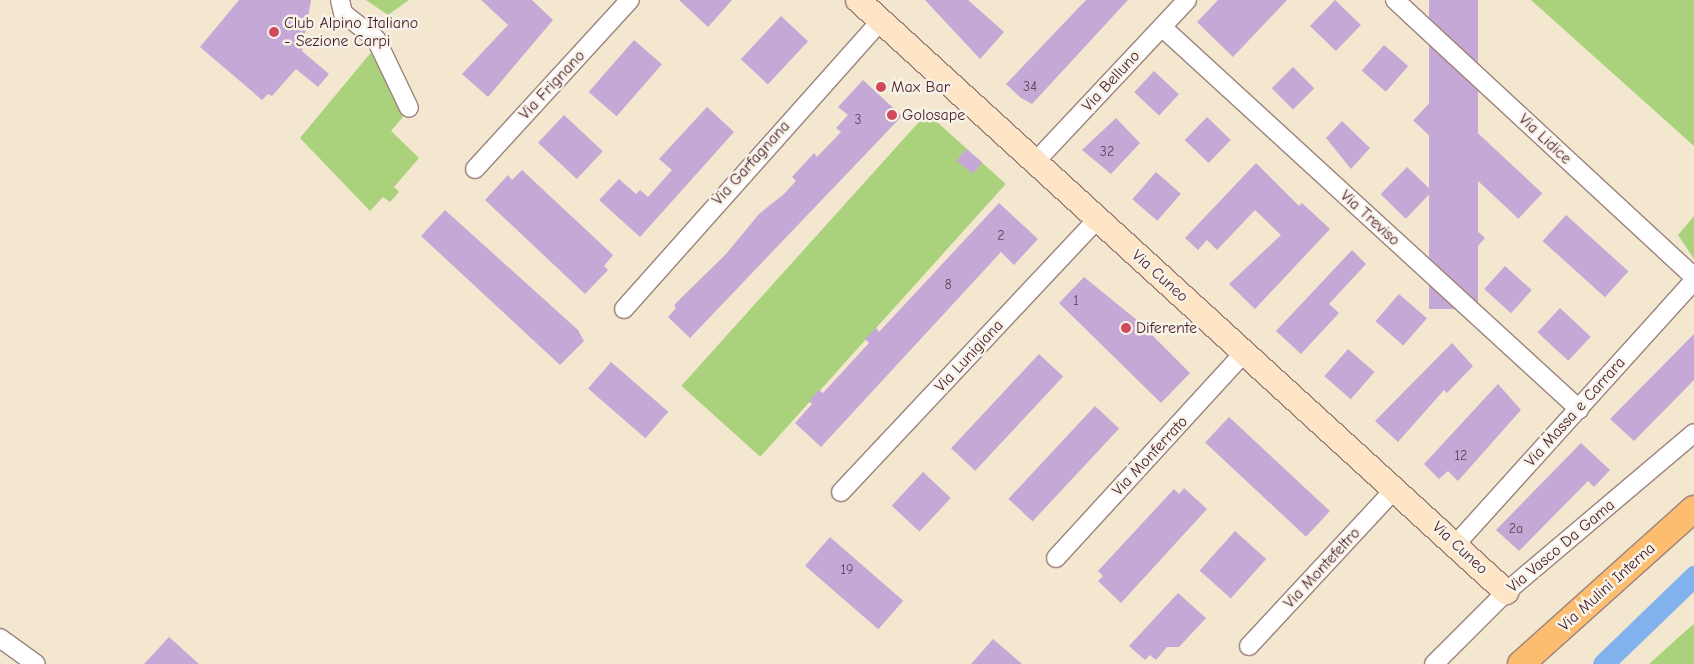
<!DOCTYPE html>
<style>
body{margin:0}
#map{position:relative;width:1694px;height:664px;overflow:hidden;background:#f3e7d0;font-family:"Comic Neue",sans-serif}
div>[style]{position:absolute}
[style*='--x']{left:calc(var(--x)*1px);top:calc(var(--y)*1px);width:calc(var(--w)*1px);rotate:calc(var(--a)*1deg)}
.green>*{inset:0;background:#aad17b;transform-origin:0 0}
.canal>*{height:21px;margin:-10.5px;padding:0 10.5px;transform-origin:10.5px;border-radius:10.5px;background:#81b2ed}
.building>*{inset:0;background:#c5a8d6;transform-origin:0 0}
.roads{filter:drop-shadow(1px 0 #9e837e) drop-shadow(-1px 0 #9e837e) drop-shadow(0 1px #9e837e) drop-shadow(0 -1px #9e837e)}
.street>*{height:18px;margin:-9px;padding:0 9px;transform-origin:9px;border-radius:9px;background:#fff}
.secondary>*{height:24px;margin:-12px;padding:0 12px;transform-origin:12px;border-radius:12px;background:#fee5c5}
.primary>*{height:26px;margin:-13px;padding:0 13px;transform-origin:13px;border-radius:13px;background:#fcbd6e}
.dots>*{width:14px;height:14px;translate:-50% -50%;box-sizing:border-box;border:2px solid #f7f3e8;border-radius:50%}
span{translate:-50% -50%;white-space:nowrap;text-align:center;line-height:1.15;-webkit-text-stroke:5px #f7f3e8;paint-order:stroke}
.number-label{font-size:14px;color:#694156}
.number-label span{-webkit-text-stroke-width:0}
.poi-label{font-size:16px;color:#4a1f2b}
.left{translate:0 -50%;text-align:left}
.street-label{font-size:16px;color:#4a1f2b}
</style>
<div id="map">
<div class="green">
<i style="clip-path:polygon(366px 0,409px 0,388px 15px)"></i>
<i style="clip-path:polygon(1531px 0,1694px 0,1694px 146px)"></i>
<i style="clip-path:polygon(378px 44px,387px 83px,403px 117px,391px 131px,419px 158px,394px 187px,399px 192px,390px 202px,383px 197px,370px 211px,300px 138px)"></i>
<i style="left:927px;top:113px;width:106px;height:367px;rotate:42deg"></i>
<i style="clip-path:polygon(1694px 216px,1694px 259px,1678px 235px)"></i>
<i style="clip-path:polygon(1694px 624px,1694px 664px,1649px 664px,1689px 628px)"></i>
</div>
<div class="canal">
<i style="--x:1603;--y:664;--w:127;--a:-44"></i>
</div>
<div class="building">
<i style="clip-path:polygon(239px 0,311px 0,302px 51px,329px 74px,318px 87px,296px 69px,272px 96px,268px 94px,262px 100px,200px 47px)"></i>
<i style="clip-path:polygon(481px 0,532px 0,553px 20px,488px 97px,462px 74px,508px 25px)"></i>
<i style="clip-path:polygon(679px 0,732px 0,708px 27px)"></i>
<i style="clip-path:polygon(925px 0,968px 0,1004px 32px,980px 59px)"></i>
<i style="clip-path:polygon(1086px 0,1128px 0,1032px 104px,1021px 98px,1006px 84px)"></i>
<i style="clip-path:polygon(1218px 0,1287px 0,1233px 57px,1197px 22px)"></i>
<i style="left:1335px;top:0;width:36px;height:36px;rotate:44deg"></i>
<i style="left:1429px;top:0;width:49px;height:309px"></i>
<i style="left:781px;top:16px;width:37px;height:59px;rotate:43deg"></i>
<i style="left:634px;top:40px;width:37px;height:69px;rotate:41deg"></i>
<i style="left:1384px;top:45px;width:32px;height:34px;rotate:41deg"></i>
<i style="left:1293px;top:67px;width:30px;height:30px;rotate:45deg"></i>
<i style="left:1154px;top:71px;width:34px;height:29px;rotate:43deg"></i>
<i style="clip-path:polygon(863px 80px,902px 116px,690px 338px,668px 317px,676px 308px,674px 305px,726px 254px,759px 214px,784px 194px,796px 181px,792px 177px,814px 153px,817px 157px,841px 132px,836px 128px,848px 115px,838px 107px)"></i>
<i style="left:1437px;top:95px;width:144px;height:35px;rotate:43deg"></i>
<i style="clip-path:polygon(707px 107px,734px 132px,640px 237px,599px 200px,619px 179px,636px 194px,640px 190px,648px 197px,672px 170px,659px 159px)"></i>
<i style="left:564px;top:115px;width:53px;height:38px;rotate:43deg"></i>
<i style="left:1207px;top:117px;width:33px;height:32px;rotate:44deg"></i>
<i style="clip-path:polygon(1116px 118px,1140px 143px,1111px 174px,1082px 150px)"></i>
<i style="clip-path:polygon(1342px 121px,1370px 148px,1351px 169px,1326px 138px)"></i>
<i style="left:966px;top:149px;width:21px;height:15px;rotate:39deg"></i>
<i style="clip-path:polygon(1256px 163px,1299px 206px,1302px 203px,1330px 229px,1255px 309px,1229px 284px,1281px 235px,1255px 210px,1217px 250px,1207px 240px,1198px 250px,1185px 238px)"></i>
<i style="left:1407px;top:167px;width:35px;height:38px;rotate:44deg"></i>
<i style="clip-path:polygon(522px 170px,613px 255px,604px 266px,608px 270px,585px 294px,485px 200px,508px 175px,512px 180px)"></i>
<i style="left:1156px;top:172px;width:33px;height:36px;rotate:41deg"></i>
<i style="clip-path:polygon(999px 203px,1038px 239px,1014px 265px,1001px 252px,821px 447px,795px 423px,812px 404px,809px 401px,819px 390px,823px 393px,869px 343px,865px 339px,876px 328px,879px 332px)"></i>
<i style="clip-path:polygon(445px 210px,578px 330px,584px 341px,560px 365px,421px 236px)"></i>
<i style="left:1566px;top:215px;width:84px;height:35px;rotate:42deg"></i>
<i style="left:1465px;top:220px;width:27px;height:38px;rotate:42deg"></i>
<i style="clip-path:polygon(1352px 250px,1366px 264px,1329px 304px,1339px 313px,1301px 354px,1276px 331px)"></i>
<i style="left:1505px;top:266px;width:36px;height:31px;rotate:42deg"></i>
<i style="clip-path:polygon(1084px 277px,1138px 321px,1190px 373px,1161px 403px,1059px 303px)"></i>
<i style="left:1399px;top:294px;width:37px;height:36px;rotate:41deg"></i>
<i style="left:1560px;top:308px;width:42px;height:33px;rotate:43deg"></i>
<i style="clip-path:polygon(1694px 334px,1694px 380px,1634px 441px,1610px 419px)"></i>
<i style="clip-path:polygon(1452px 343px,1473px 366px,1447px 393px,1444px 390px,1398px 442px,1375px 421px)"></i>
<i style="left:1348px;top:349px;width:35px;height:36px;rotate:41deg"></i>
<i style="left:1039px;top:354px;width:33px;height:129px;rotate:43deg"></i>
<i style="left:611px;top:362px;width:76px;height:35px;rotate:41deg"></i>
<i style="clip-path:polygon(1498px 384px,1521px 410px,1458px 481px,1448px 471px,1439px 479px,1424px 464px)"></i>
<i style="left:1095px;top:406px;width:33px;height:127px;rotate:43deg"></i>
<i style="left:1229px;top:417px;width:138px;height:35px;rotate:43deg"></i>
<i style="clip-path:polygon(1581px 443px,1610px 470px,1594px 487px,1588px 481px,1519px 551px,1496px 530px)"></i>
<i style="left:923px;top:472px;width:38px;height:46px;rotate:43deg"></i>
<i style="clip-path:polygon(1184px 488px,1207px 509px,1121px 603px,1098px 581px,1103px 576px,1098px 571px,1174px 489px,1179px 494px)"></i>
<i style="left:1235px;top:531px;width:42px;height:53px;rotate:42deg"></i>
<i style="left:830px;top:537px;width:97px;height:38px;rotate:41deg"></i>
<i style="clip-path:polygon(1178px 593px,1206px 618px,1179px 647px,1167px 647px,1156px 660px,1150px 655px,1145px 660px,1129px 646px)"></i>
<i style="clip-path:polygon(169px 637px,199px 664px,144px 664px)"></i>
<i style="clip-path:polygon(993px 639px,1022px 664px,971px 664px)"></i>
</div>
<div class="roads">
<div class="street">
<i style="--x:340;--y:0;--w:13;--a:77"></i>
<i style="--x:343;--y:13;--w:42;--a:38.2"></i>
<i style="--x:376;--y:39;--w:76;--a:64.4"></i>
<i style="--x:1395;--y:0;--w:408;--a:42.8"></i>
<i style="--x:1162;--y:27;--w:566;--a:42.49"></i>
<i style="--x:1035;--y:162;--w:222;--a:-46.8"></i>
<i style="--x:475;--y:169;--w:229;--a:-47.5"></i>
<i style="--x:624;--y:309;--w:386;--a:-48.3"></i>
<i style="--x:841;--y:492;--w:374;--a:-46.8"></i>
<i style="--x:1456;--y:544;--w:355;--a:-47.9"></i>
<i style="--x:1056;--y:558;--w:278;--a:-47.5"></i>
<i style="--x:0;--y:638;--w:44;--a:35.8"></i>
<i style="--x:1249;--y:646;--w:213;--a:-47.1"></i>
<i style="--x:1434;--y:664;--w:102;--a:-45"></i>
<i style="--x:1506;--y:592;--w:246;--a:-40.2"></i>
</div>
<div class="secondary">
<i style="--x:858;--y:0;--w:878;--a:42.41"></i>
</div>
<div class="primary">
<i style="--x:1521;--y:664;--w:232;--a:-41.9"></i>
</div>
</div>
<div class="dots">
<i style="left:274px;top:32px;background:#d1495b"></i>
<i style="left:881px;top:87px;background:#d1495b"></i>
<i style="left:892px;top:115px;background:#d1495b"></i>
<i style="left:1126px;top:328px;background:#d1495b"></i>
</div>
<div class="number-label">
<span style="left:1030px;top:87px">34</span>
<span style="left:858px;top:120px">3</span>
<span style="left:1107px;top:152px">32</span>
<span style="left:1001px;top:236px">2</span>
<span style="left:948px;top:285px">8</span>
<span style="left:1076px;top:301px">1</span>
<span style="left:1461px;top:456px">12</span>
<span style="left:1516px;top:529px">2a</span>
<span style="left:847px;top:570px">19</span>
</div>
<div class="poi-label">
<span class="left" style="left:284px;top:32px">Club Alpino Italiano<br>- Sezione Carpi</span>
<span class="left" style="left:891px;top:87px">Max Bar</span>
<span class="left" style="left:902px;top:115px">Golosape</span>
<span class="left" style="left:1136px;top:328px">Diferente</span>
</div>
<div class="street-label">
<span style="left:1111px;top:81px;rotate:-47deg">Via Belluno</span>
<span style="left:552px;top:85px;rotate:-47deg">Via Frignano</span>
<span style="left:1545px;top:139px;rotate:43deg">Via Lidice</span>
<span style="left:751px;top:163px;rotate:-48deg">Via Garfagnana</span>
<span style="left:1370px;top:218px;rotate:42deg">Via Treviso</span>
<span style="left:1160px;top:276px;rotate:42deg">Via Cuneo</span>
<span style="left:969px;top:356px;rotate:-47deg">Via Lunigiana</span>
<span style="left:1575px;top:412px;rotate:-48deg">Via Massa e Carrara</span>
<span style="left:1150px;top:456px;rotate:-47deg">Via Monferrato</span>
<span style="left:1561px;top:546px;rotate:-40deg">Via Vasco Da Gama</span>
<span style="left:1460px;top:548px;rotate:43deg">Via Cuneo</span>
<span style="left:1322px;top:568px;rotate:-47deg">Via Montefeltro</span>
<span style="left:1607px;top:587px;rotate:-42deg">Via Mulini Interna</span>
</div>
</div>
